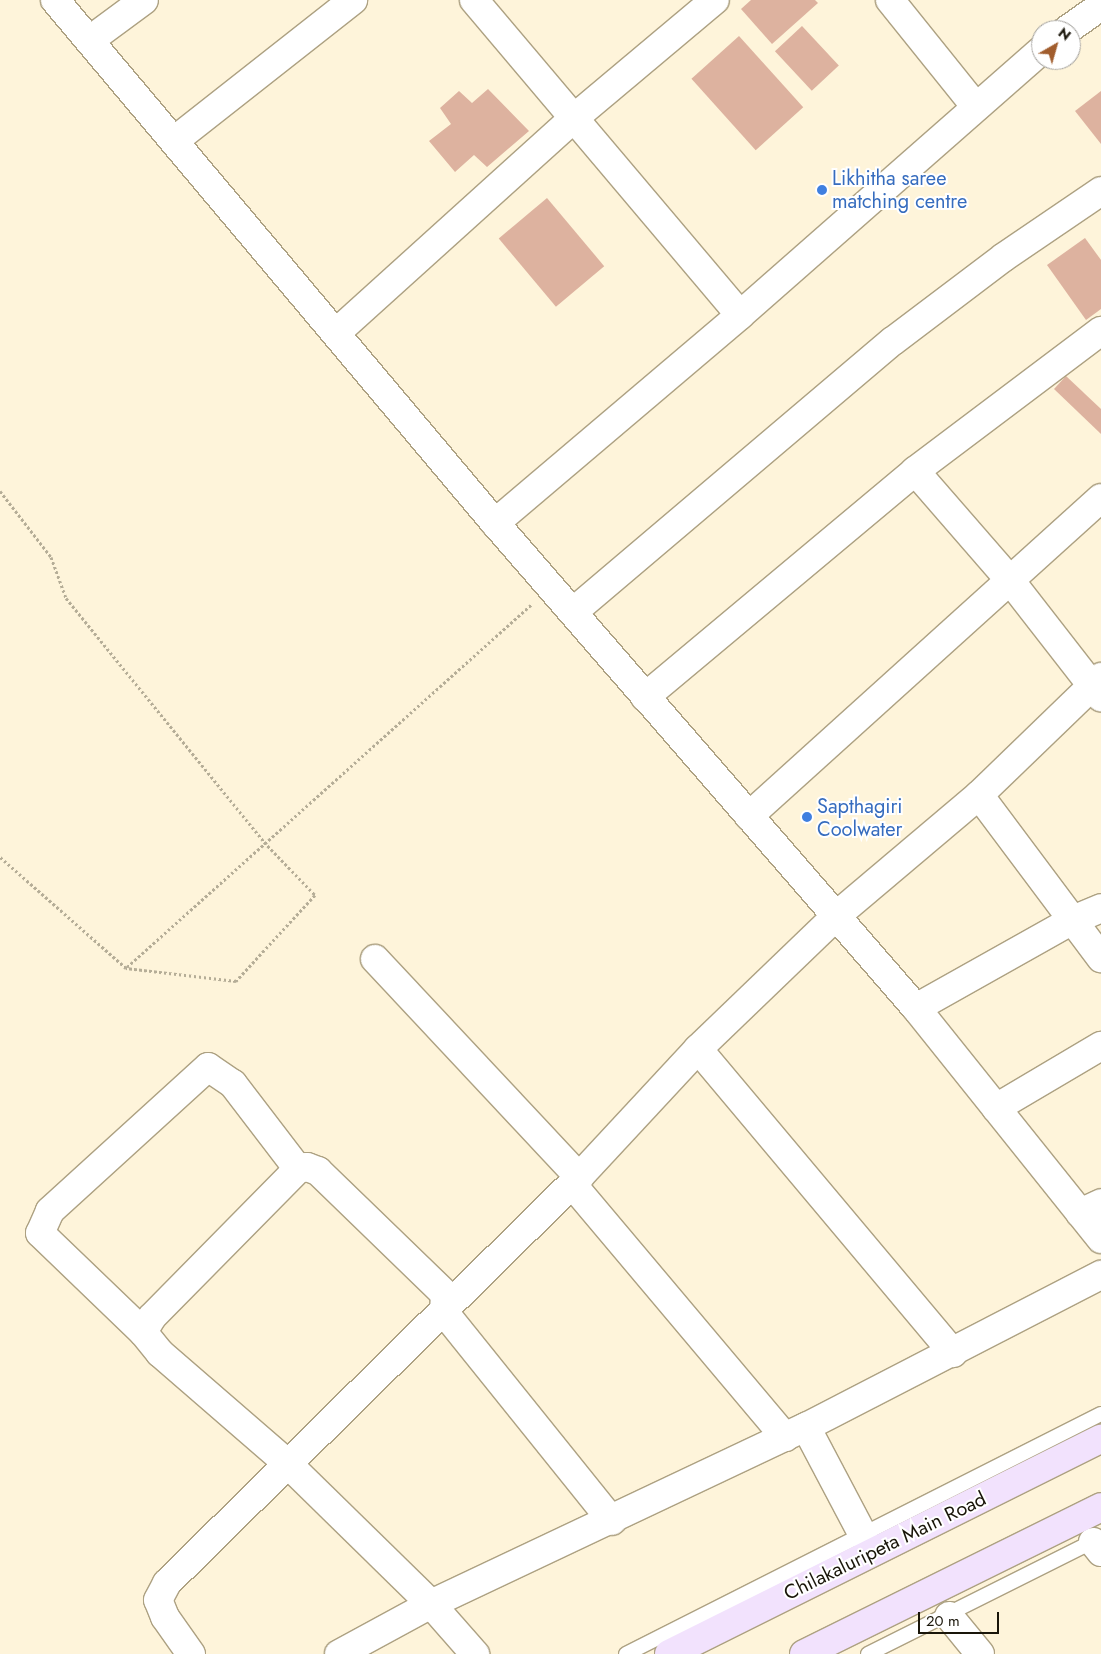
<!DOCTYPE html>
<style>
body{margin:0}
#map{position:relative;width:1101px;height:1654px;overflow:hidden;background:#fef4da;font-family:Jost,sans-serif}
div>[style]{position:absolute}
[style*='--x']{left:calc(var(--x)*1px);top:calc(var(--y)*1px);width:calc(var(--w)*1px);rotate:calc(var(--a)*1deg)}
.building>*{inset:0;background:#ddb29f;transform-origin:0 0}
.path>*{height:3px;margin-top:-1.5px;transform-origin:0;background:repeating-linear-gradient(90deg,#b5ad97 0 2.5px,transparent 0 5px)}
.roads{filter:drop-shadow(1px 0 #ada182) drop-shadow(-1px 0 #ada182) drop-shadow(0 1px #ada182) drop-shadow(0 -1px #ada182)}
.service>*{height:14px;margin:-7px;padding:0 7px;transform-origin:7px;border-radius:7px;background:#fff}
.minor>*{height:28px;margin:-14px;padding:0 14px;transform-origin:14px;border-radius:14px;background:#fff}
.tertiary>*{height:28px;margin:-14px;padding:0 14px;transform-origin:14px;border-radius:14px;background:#fff}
.secondary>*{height:28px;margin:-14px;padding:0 14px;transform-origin:14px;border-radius:14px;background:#f2e2fd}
.dots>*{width:14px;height:14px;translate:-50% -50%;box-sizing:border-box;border:2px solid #fff;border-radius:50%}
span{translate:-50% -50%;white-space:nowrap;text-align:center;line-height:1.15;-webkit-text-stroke:4px #fff;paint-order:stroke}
.shop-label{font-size:20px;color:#366cbe}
.left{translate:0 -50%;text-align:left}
.street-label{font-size:20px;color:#191509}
.north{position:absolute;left:1031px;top:20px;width:50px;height:50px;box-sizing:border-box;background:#fff;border:1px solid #a3a19d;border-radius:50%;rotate:38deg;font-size:14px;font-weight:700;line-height:20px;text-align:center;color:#191509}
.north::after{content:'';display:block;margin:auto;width:18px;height:22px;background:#a15d2d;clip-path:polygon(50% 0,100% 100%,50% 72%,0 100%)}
.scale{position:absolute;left:918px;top:1612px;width:81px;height:22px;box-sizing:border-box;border:2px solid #191509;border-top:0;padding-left:6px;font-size:15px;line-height:18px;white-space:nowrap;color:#191509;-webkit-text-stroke:4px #fff;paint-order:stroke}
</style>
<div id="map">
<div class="building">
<i style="clip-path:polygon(751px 0,815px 0,818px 3px,772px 44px,741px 9px)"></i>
<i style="left:802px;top:26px;width:54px;height:37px;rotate:47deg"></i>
<i style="left:739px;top:36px;width:96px;height:64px;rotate:48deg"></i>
<i style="clip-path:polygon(488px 89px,529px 131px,487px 167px,474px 155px,455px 172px,429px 141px,451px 124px,440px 108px,459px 91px,472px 103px)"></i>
<i style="clip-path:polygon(1101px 91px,1101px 144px,1075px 111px)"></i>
<i style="left:547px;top:198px;width:89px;height:63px;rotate:50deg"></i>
<i style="clip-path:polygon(1085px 238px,1101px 260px,1101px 309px,1086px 320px,1047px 265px)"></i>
<i style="clip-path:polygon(1066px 376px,1101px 409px,1101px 434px,1054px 389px)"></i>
</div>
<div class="path">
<i style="--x:0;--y:491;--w:83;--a:52.3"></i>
<i style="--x:51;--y:557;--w:44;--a:69.9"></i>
<i style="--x:66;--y:598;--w:314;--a:50.9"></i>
<i style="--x:264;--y:842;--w:74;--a:46.1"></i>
<i style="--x:315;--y:895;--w:117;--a:132.6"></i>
<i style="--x:236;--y:981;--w:111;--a:-173.3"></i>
<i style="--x:126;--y:968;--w:168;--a:-138.6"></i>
<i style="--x:127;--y:967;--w:544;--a:-41.87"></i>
</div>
<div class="roads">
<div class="service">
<i style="--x:626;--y:1654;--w:532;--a:-26.81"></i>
<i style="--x:868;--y:1654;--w:257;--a:-26.6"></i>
</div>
<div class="minor">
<i style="--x:474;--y:0;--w:412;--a:49.8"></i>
<i style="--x:890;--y:0;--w:137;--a:51.2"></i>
<i style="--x:1067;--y:30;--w:42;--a:-35.2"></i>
<i style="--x:90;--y:40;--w:67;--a:-36.5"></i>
<i style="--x:174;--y:141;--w:228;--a:-38.2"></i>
<i style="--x:336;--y:333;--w:319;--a:-42.1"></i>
<i style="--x:573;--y:119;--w:185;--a:-40"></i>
<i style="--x:915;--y:471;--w:143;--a:49"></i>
<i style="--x:1009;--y:579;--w:150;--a:52.1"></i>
<i style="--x:495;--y:523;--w:321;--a:-40.3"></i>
<i style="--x:740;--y:315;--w:400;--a:-41.3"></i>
<i style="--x:573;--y:612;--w:419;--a:-40.3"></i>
<i style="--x:893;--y:341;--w:139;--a:-37.1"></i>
<i style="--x:1004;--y:257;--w:117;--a:-34.2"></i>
<i style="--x:645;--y:697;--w:352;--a:-39.9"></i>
<i style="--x:915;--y:471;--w:233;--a:-37"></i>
<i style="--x:979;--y:795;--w:204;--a:53.2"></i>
<i style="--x:749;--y:816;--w:474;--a:-42.1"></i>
<i style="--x:375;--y:959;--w:299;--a:46.9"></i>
<i style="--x:916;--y:1008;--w:180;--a:-29.3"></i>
<i style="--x:1073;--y:920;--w:30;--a:-23"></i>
<i style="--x:698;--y:1049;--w:397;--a:50"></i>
<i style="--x:996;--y:1108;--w:122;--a:-30.6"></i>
<i style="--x:298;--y:1169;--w:107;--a:-127.4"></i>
<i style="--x:233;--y:1084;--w:30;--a:-146"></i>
<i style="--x:208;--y:1067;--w:214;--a:137.7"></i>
<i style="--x:50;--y:1211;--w:24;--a:114"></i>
<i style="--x:40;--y:1233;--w:143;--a:43.9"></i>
<i style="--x:143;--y:1332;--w:27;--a:51"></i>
<i style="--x:160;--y:1353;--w:168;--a:40.9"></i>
<i style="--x:287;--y:1463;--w:202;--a:44.4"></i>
<i style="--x:431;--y:1604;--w:67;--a:48.7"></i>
<i style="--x:572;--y:1184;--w:331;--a:49.9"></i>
<i style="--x:1080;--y:1213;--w:23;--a:-25"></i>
<i style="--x:143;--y:1332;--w:17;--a:-59"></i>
<i style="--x:152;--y:1317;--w:208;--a:-45.4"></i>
<i style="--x:298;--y:1169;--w:9;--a:-13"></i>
<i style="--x:307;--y:1167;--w:12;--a:20"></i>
<i style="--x:318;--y:1171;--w:177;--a:44.1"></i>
<i style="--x:445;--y:1294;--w:18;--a:93"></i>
<i style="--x:444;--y:1312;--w:268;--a:51.2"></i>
<i style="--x:806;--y:1427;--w:122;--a:62.2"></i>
<i style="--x:1093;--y:1542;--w:13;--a:51"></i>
<i style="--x:949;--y:1616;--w:49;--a:50.8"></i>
<i style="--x:191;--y:1654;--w:45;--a:-125.1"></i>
<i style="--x:165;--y:1617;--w:18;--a:-112"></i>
<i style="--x:158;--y:1600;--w:19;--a:-62"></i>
<i style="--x:167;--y:1583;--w:578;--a:-44.58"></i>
<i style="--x:579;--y:1177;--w:175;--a:-47.1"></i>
<i style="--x:698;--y:1049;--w:192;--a:-43.9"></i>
<i style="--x:836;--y:916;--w:187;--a:-40.2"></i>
<i style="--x:979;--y:795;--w:170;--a:-44"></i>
<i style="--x:339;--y:1654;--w:105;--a:-28.5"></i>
<i style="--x:431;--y:1604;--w:415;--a:-25.3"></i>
<i style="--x:806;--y:1427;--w:332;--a:-27.3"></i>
</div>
<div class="tertiary">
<i style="--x:55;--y:0;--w:683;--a:49.93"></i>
<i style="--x:495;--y:523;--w:642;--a:49.04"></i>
<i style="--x:916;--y:1008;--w:296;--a:51.3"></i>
</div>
<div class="secondary">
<i style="--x:669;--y:1654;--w:483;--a:-26.5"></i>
<i style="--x:804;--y:1654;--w:331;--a:-26.3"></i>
</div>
</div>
<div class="dots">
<i style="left:822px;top:190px;background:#3f7fe0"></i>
<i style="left:807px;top:817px;background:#3f7fe0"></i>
</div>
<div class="shop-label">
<span class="left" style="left:832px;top:190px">Likhitha saree<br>matching centre</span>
<span class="left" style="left:817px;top:818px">Sapthagiri<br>Coolwater</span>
</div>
<div class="street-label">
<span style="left:885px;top:1546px;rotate:-26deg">Chilakaluripeta Main Road</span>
</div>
<div class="north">N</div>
<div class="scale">20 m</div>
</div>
